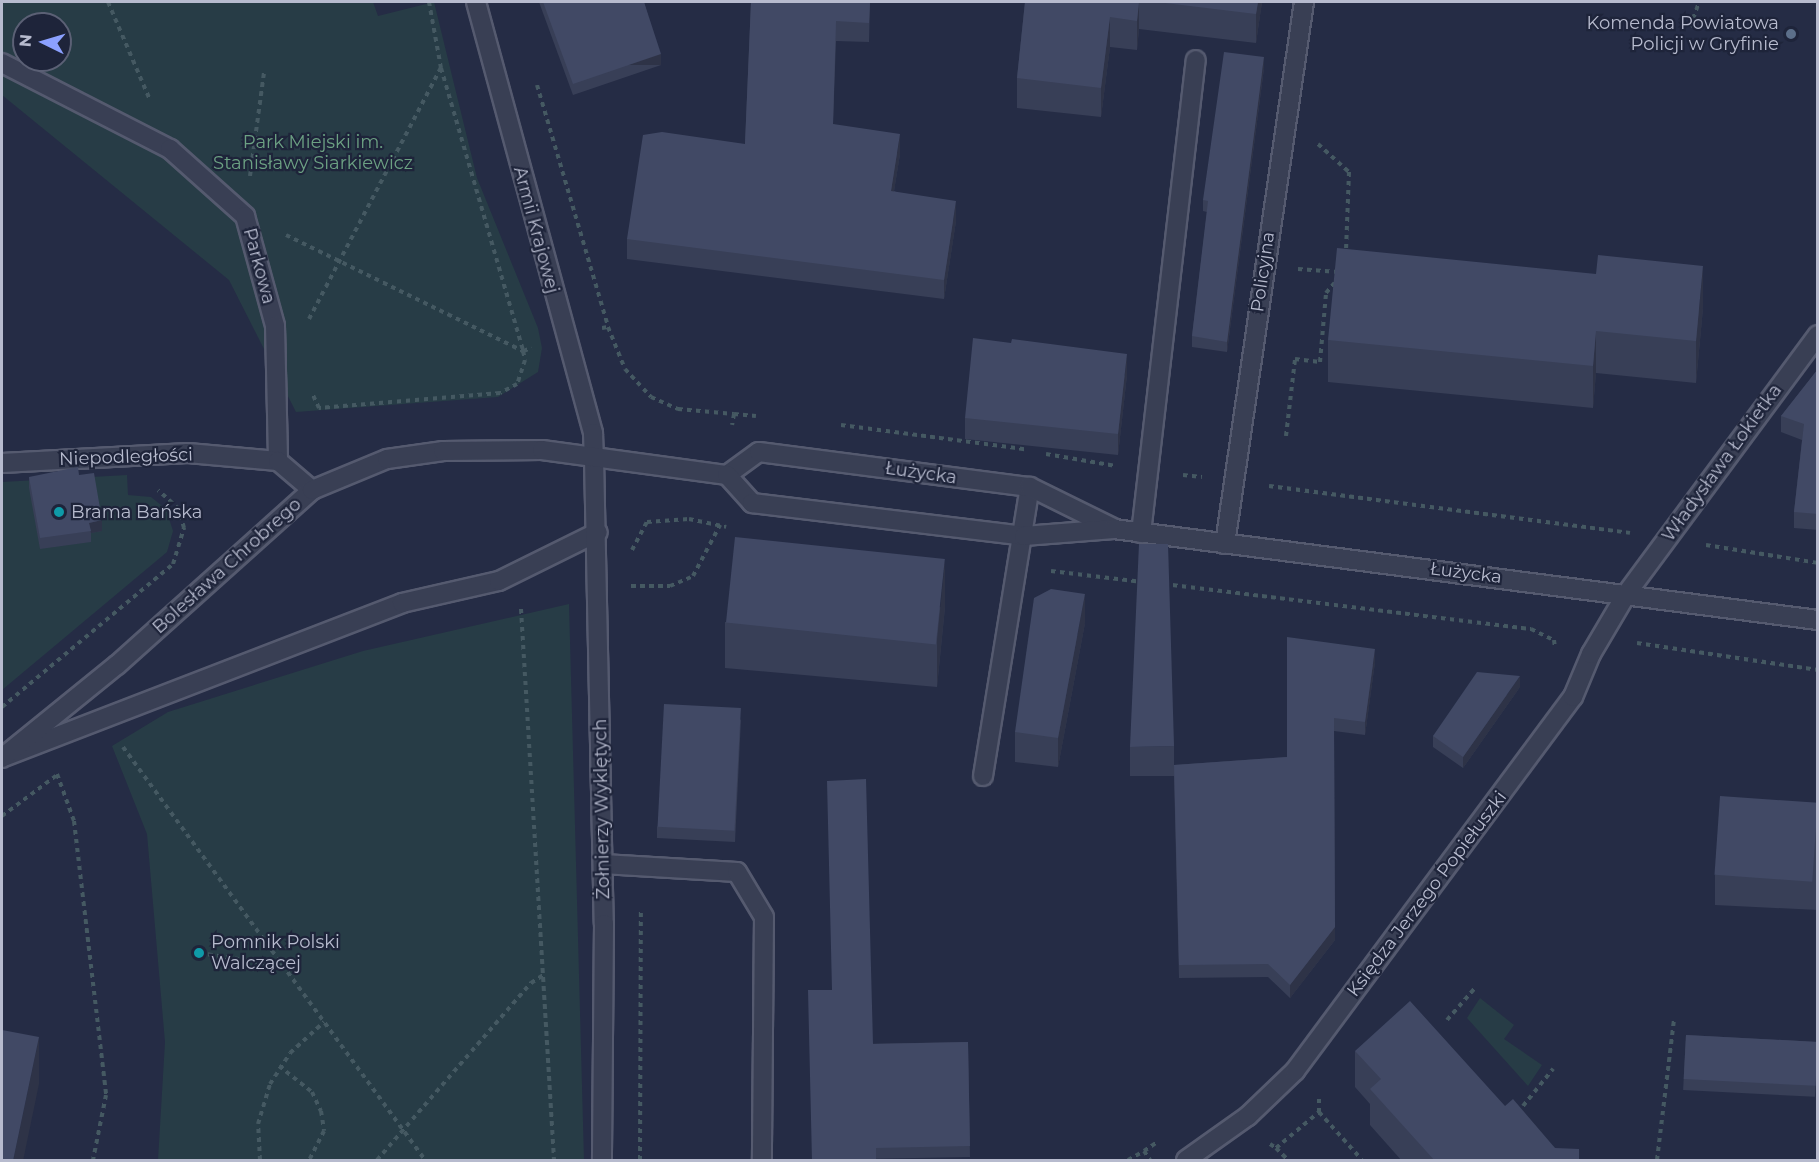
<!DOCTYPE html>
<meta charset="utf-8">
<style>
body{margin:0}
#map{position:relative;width:1819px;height:1162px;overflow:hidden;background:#252c45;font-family:Montserrat,sans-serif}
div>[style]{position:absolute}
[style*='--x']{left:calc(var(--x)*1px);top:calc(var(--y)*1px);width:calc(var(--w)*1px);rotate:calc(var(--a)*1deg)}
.green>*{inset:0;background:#273c46}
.path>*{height:4px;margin-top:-2px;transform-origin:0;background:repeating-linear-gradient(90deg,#455962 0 4.5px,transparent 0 9px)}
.roads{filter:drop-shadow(2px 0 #555a6f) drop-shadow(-2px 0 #555a6f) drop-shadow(0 2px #555a6f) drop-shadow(0 -2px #555a6f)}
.service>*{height:18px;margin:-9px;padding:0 9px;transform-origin:9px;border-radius:9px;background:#393f54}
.minor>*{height:18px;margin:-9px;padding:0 9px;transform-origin:9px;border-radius:9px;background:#393f54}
.tertiary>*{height:18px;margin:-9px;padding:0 9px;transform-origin:9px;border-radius:9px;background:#393f54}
.wall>*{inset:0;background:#383f57;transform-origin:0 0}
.shaded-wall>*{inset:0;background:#2e3347;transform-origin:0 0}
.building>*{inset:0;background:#414965;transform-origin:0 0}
.dots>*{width:16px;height:16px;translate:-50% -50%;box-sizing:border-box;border:3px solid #1e243a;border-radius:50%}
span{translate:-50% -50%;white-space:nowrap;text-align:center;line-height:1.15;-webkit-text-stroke:4.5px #1e243a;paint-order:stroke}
.poi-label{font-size:18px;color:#b7bbce}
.right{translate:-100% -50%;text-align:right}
.left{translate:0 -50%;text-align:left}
.park-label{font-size:18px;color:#6ca183}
.street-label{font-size:18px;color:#b7bbce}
.frame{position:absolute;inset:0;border:3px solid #b7bbce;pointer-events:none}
.north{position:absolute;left:12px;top:12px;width:60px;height:60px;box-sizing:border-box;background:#1e243a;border:2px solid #5b6075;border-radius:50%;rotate:275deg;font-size:16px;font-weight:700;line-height:24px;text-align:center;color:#b7bbce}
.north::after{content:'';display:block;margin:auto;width:21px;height:27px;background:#8ba0ff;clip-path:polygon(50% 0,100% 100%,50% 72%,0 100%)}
</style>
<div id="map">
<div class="green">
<i style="clip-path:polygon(evenodd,2px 2px,373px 2px,378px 16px,434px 2px,477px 178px,538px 328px,542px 348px,538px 372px,498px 397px,296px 412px,229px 280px,2px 95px,2px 2px,24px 24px,60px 24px,60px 60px,24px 60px,24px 24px)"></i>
<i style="clip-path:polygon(127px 475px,128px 495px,151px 497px,166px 509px,173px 531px,167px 552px,2px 690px,2px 482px)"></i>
<i style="clip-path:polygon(569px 604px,584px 1160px,158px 1160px,165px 1042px,147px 834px,112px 746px,168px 712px,363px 651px)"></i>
<i style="clip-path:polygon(1480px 998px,1514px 1025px,1504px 1039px,1542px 1065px,1528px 1086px,1467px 1018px)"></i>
</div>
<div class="path">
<i style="--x:108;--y:2;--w:107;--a:66.8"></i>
<i style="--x:1816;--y:2;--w:2;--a:0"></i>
<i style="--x:1690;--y:27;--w:27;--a:-70"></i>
<i style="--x:441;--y:68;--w:295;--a:73.8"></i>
<i style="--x:523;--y:351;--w:9;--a:-18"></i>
<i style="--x:537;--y:85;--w:252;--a:73.6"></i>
<i style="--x:1318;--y:144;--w:42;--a:42.1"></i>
<i style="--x:1349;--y:172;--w:79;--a:92.2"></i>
<i style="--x:250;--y:176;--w:104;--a:-82.3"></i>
<i style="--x:286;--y:235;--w:264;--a:26.1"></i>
<i style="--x:523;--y:351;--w:9;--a:77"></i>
<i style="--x:525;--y:360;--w:25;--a:108"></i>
<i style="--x:517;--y:384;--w:19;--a:152"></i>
<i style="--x:500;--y:393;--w:182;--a:175.3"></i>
<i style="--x:319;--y:408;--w:14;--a:-115"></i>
<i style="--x:1298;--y:269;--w:40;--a:4.3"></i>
<i style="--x:309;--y:319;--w:284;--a:-62.3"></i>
<i style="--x:441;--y:68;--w:67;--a:-100.3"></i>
<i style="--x:602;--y:328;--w:6;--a:-9"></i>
<i style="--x:608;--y:327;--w:45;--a:68"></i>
<i style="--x:625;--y:369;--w:38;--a:47"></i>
<i style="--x:651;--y:397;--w:30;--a:24"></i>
<i style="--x:678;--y:409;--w:56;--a:5.1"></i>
<i style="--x:734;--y:414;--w:11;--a:100"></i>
<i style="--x:734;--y:414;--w:22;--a:5"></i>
<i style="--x:841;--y:425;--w:185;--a:7.5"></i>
<i style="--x:1286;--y:436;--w:78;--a:-83.3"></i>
<i style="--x:1295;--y:359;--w:25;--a:7"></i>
<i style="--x:1320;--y:362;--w:69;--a:-85"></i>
<i style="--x:1326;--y:293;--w:17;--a:-50"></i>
<i style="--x:1046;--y:454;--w:71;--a:9.7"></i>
<i style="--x:1183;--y:475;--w:19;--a:6"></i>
<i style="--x:1269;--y:486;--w:364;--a:7.4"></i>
<i style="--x:1706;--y:545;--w:113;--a:9.1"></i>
<i style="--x:632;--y:550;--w:32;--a:-62"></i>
<i style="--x:647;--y:522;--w:42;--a:-4.1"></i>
<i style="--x:689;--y:519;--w:38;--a:12"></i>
<i style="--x:1051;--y:571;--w:92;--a:6.9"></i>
<i style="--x:1164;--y:584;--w:370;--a:7"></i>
<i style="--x:1531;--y:629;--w:25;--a:26"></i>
<i style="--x:1554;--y:640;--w:8;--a:83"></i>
<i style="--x:631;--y:586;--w:39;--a:0"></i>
<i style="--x:670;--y:586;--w:25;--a:-23"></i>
<i style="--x:693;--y:576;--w:58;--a:-62.1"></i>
<i style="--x:521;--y:609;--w:552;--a:86.57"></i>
<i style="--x:1637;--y:643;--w:183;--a:8.5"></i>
<i style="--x:2;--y:707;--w:223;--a:-39.9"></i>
<i style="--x:173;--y:564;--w:38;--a:-73"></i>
<i style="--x:184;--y:528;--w:20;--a:-105"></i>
<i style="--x:179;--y:509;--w:28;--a:-138"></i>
<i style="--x:123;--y:747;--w:512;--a:53.82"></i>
<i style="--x:57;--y:774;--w:50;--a:70.1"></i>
<i style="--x:74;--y:821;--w:276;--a:83.3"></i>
<i style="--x:106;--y:1095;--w:66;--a:101.3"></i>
<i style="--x:2;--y:816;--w:69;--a:-36.7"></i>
<i style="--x:199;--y:953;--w:85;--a:8.8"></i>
<i style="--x:1447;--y:1020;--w:43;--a:-48.8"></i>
<i style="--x:279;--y:1066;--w:42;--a:38.2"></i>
<i style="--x:312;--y:1092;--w:21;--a:65"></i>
<i style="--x:321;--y:1111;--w:20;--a:81"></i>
<i style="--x:324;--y:1131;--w:33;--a:117"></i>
<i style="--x:1523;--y:1106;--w:48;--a:-51"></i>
<i style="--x:1319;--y:1112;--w:64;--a:48.1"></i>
<i style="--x:1270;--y:1144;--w:7;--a:34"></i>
<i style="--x:1276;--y:1148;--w:56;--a:-39.9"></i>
<i style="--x:1319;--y:1112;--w:16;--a:-90"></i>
<i style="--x:1276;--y:1148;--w:17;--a:45"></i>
<i style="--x:1144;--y:1151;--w:14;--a:-34"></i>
<i style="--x:260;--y:1160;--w:36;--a:-93"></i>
<i style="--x:258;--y:1124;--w:42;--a:-73.3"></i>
<i style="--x:270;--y:1084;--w:37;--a:-57"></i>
<i style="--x:290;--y:1053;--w:46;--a:-42.4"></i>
<i style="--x:377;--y:1160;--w:235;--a:-49"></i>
<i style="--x:531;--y:983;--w:17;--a:-33"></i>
<i style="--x:640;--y:1160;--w:252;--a:-89.8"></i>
<i style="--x:1128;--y:1160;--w:18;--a:-29"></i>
<i style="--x:1144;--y:1151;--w:11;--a:56"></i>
<i style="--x:1657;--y:1160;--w:142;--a:-83.1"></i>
</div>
<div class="roads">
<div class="service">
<i style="--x:1141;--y:533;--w:476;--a:-83.4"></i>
<i style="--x:6;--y:756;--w:425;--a:-21.1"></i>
<i style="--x:402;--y:603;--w:99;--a:-12.8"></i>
<i style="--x:499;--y:581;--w:110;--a:-26.3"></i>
<i style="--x:983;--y:776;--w:293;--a:-80.8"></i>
<i style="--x:603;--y:864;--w:134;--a:3.4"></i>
<i style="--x:737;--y:872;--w:52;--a:59"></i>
<i style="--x:764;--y:917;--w:243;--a:90.5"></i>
</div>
<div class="minor">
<i style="--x:2;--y:63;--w:189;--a:27.1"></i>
<i style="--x:170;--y:149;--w:101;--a:41.8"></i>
<i style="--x:245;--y:216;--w:114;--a:74.7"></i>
<i style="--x:275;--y:326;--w:135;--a:88.7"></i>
<i style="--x:594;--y:458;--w:466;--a:88.8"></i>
<i style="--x:604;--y:924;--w:236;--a:90.5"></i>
<i style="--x:2;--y:463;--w:186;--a:-3.1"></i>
<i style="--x:188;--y:453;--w:90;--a:5.1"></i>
<i style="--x:278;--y:461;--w:45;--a:40.5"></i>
<i style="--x:1225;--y:544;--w:548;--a:-81.71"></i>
<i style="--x:1186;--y:1160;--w:76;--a:-35.4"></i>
<i style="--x:1248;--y:1116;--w:65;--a:-43.8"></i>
<i style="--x:1295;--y:1071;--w:466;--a:-53.4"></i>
<i style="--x:1573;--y:697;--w:47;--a:-67.3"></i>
<i style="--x:1591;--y:654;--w:71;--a:-59.5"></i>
<i style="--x:1627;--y:593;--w:321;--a:-53.5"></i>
</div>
<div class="tertiary">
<i style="--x:476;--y:2;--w:447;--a:74.8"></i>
<i style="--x:593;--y:433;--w:25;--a:88"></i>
<i style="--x:727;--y:475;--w:39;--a:-36"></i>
<i style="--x:759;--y:452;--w:273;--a:7.4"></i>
<i style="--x:1030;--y:487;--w:93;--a:26.3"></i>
<i style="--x:2;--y:758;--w:148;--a:-39"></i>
<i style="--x:117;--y:665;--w:262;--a:-41.9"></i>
<i style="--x:312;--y:490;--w:81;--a:-22.5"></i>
<i style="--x:387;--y:459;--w:57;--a:-8.1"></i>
<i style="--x:443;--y:451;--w:99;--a:-0.6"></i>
<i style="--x:542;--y:450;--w:187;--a:7.7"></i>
<i style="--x:727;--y:475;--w:38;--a:48"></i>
<i style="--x:752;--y:503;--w:274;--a:6.9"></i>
<i style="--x:1024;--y:536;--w:90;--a:-4.4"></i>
<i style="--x:1114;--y:529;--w:710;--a:7.37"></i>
</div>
</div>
<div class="wall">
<i style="clip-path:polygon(539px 2px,644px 2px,661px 65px,573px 95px)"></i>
<i style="clip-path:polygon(751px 2px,870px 2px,869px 42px,836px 41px,833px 124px,900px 154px,894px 191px,956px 221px,944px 299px,627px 259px,627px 239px,745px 144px)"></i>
<i style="clip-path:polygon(1025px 2px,1262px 2px,1256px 43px,1139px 29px,1137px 50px,1110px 47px,1101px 117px,1017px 108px,1017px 78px)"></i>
<i style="clip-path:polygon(1264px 68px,1227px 352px,1192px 347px,1192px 336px,1207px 212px,1203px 211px,1203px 200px)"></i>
<i style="clip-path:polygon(1703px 308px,1696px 383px,1596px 373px,1593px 408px,1328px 382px,1328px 340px)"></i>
<i style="clip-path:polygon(1818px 369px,1818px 530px,1794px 528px,1794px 512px,1802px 440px,1781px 432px,1781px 416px)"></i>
<i style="clip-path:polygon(1127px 375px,1118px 455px,965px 439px,965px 418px)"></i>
<i style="clip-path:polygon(79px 475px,102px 531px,91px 533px,91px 542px,40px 549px,29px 488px,29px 477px)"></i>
<i style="clip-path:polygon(945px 607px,937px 687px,725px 668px,725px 622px)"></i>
<i style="clip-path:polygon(1085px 623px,1058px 767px,1015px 762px,1015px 732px)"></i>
<i style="clip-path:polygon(1375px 662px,1365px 735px,1334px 731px,1335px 940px,1290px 998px,1268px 977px,1179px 978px,1174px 776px,1130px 776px,1130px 747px,1174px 746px,1174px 765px,1287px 757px)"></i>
<i style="clip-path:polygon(1520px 687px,1463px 768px,1433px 747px,1433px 736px)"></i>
<i style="clip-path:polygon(741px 719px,735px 842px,657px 838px,657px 827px)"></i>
<i style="clip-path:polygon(1818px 803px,1818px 910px,1715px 905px,1715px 875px)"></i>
<i style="left:1686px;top:1035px;width:132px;height:55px;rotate:3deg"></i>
<i style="left:968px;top:1042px;width:115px;height:95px;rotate:89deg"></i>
<i style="clip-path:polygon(1355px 1051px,1505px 1106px,1555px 1148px,1579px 1161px,1402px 1161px,1370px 1125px,1370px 1104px,1355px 1087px)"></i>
</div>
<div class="shaded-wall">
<i style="clip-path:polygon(1139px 2px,1139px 29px,1137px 50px,1137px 21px)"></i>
<i style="clip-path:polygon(1258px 2px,1262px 2px,1256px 43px,1256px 14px)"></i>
<i style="clip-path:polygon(1110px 17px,1110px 47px,1101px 117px,1101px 88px)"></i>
<i style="left:661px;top:54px;width:11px;height:93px;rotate:90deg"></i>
<i style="clip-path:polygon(1264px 57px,1264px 68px,1227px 352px,1227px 342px)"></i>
<i style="clip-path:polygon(900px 134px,900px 154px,891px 210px,891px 191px)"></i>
<i style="clip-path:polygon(956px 201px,956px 221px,944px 299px,944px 280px)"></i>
<i style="clip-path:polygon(1703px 266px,1703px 308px,1696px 383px,1696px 341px)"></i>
<i style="clip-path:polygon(1596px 331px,1596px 373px,1593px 408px,1593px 366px)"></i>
<i style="clip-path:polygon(1127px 354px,1127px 375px,1118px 455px,1118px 434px)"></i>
<i style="clip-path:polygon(102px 520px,102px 531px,91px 533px,89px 523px)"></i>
<i style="clip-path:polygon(945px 560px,945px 607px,937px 687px,937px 640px)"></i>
<i style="clip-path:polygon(1085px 594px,1085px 623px,1058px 767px,1058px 738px)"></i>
<i style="clip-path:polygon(1375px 649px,1375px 662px,1365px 735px,1365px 722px)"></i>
<i style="clip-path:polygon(1520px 676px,1520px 687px,1463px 768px,1463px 757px)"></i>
<i style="clip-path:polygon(1335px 927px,1335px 940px,1290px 998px,1290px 985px)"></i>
<i style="clip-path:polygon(39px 1037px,39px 1084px,23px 1161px,13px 1161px)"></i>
</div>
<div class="building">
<i style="clip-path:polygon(543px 2px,644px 2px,661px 54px,573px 84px)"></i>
<i style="clip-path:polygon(751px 2px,870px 2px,869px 23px,836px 21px,833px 124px,900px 134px,891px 191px,956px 201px,944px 280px,627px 239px,643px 135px,662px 132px,745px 144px)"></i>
<i style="clip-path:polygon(1025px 2px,1139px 2px,1137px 21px,1110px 17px,1101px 88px,1017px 78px)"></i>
<i style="clip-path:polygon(1157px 2px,1258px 2px,1256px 14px)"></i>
<i style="clip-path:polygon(1224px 52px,1264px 57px,1227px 342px,1192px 336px,1208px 201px,1203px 200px)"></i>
<i style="clip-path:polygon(1337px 248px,1596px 274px,1598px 255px,1703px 266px,1696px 341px,1596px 331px,1593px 366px,1328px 340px)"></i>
<i style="clip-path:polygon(973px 338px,1011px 343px,1012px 339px,1127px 354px,1118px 434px,965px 418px)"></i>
<i style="clip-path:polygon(1818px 369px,1818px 514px,1794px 512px,1804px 424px,1781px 416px)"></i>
<i style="clip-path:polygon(78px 467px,79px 475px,94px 473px,102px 520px,89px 523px,91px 531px,40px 538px,29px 477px)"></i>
<i style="left:735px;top:537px;width:211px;height:86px;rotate:6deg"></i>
<i style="clip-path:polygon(1139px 544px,1168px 544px,1174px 746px,1130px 747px)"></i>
<i style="clip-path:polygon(1051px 589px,1085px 594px,1058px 738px,1015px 732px,1034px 598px)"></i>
<i style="clip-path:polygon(1287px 637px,1375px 649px,1365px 722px,1334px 718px,1335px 927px,1290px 985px,1268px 964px,1179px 965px,1174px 765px,1287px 757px)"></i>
<i style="clip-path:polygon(1477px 672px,1520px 676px,1463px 757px,1433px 736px)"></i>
<i style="left:664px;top:704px;width:77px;height:123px;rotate:3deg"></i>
<i style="clip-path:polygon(866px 779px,873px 1044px,968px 1042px,970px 1146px,876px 1148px,876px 1161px,812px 1161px,808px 990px,832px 990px,827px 781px)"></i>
<i style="left:1720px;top:796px;width:98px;height:79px;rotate:4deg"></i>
<i style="clip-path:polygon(1410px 1001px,1505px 1106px,1513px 1099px,1555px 1148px,1579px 1149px,1579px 1161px,1435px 1161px,1370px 1089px,1381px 1079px,1355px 1051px)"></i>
<i style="clip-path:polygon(2px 1030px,39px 1037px,13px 1161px,2px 1161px)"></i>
<i style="left:1686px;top:1035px;width:132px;height:44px;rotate:3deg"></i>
</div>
<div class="dots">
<i style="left:1791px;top:34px;background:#5c6f8a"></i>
<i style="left:59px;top:512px;background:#0f9aa8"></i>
<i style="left:199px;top:953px;background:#0f9aa8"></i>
</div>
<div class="poi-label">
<span class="right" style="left:1779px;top:34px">Komenda Powiatowa<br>Policji w Gryfinie</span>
<span class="left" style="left:71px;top:512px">Brama Bańska</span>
<span class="left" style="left:211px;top:953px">Pomnik Polski<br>Walczącej</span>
</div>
<div class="park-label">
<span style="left:313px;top:153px">Park Miejski im.<br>Stanisławy Siarkiewicz</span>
</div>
<div class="street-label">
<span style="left:536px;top:230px;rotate:75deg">Armii Krajowej</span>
<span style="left:259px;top:266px;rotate:75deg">Parkowa</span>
<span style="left:1263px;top:272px;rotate:-82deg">Policyjna</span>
<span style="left:126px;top:457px;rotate:-2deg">Niepodległości</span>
<span style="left:1722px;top:463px;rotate:-54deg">Władysława Łokietka</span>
<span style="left:921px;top:473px;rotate:8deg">Łużycka</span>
<span style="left:227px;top:566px;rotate:-42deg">Bolesława Chrobrego</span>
<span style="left:1466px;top:573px;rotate:7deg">Łużycka</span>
<span style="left:602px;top:809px;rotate:-91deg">Żołnierzy Wyklętych</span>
<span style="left:1427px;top:894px;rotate:-53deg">Księdza Jerzego Popiełuszki</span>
</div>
<div class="frame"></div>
<div class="north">N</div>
</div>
